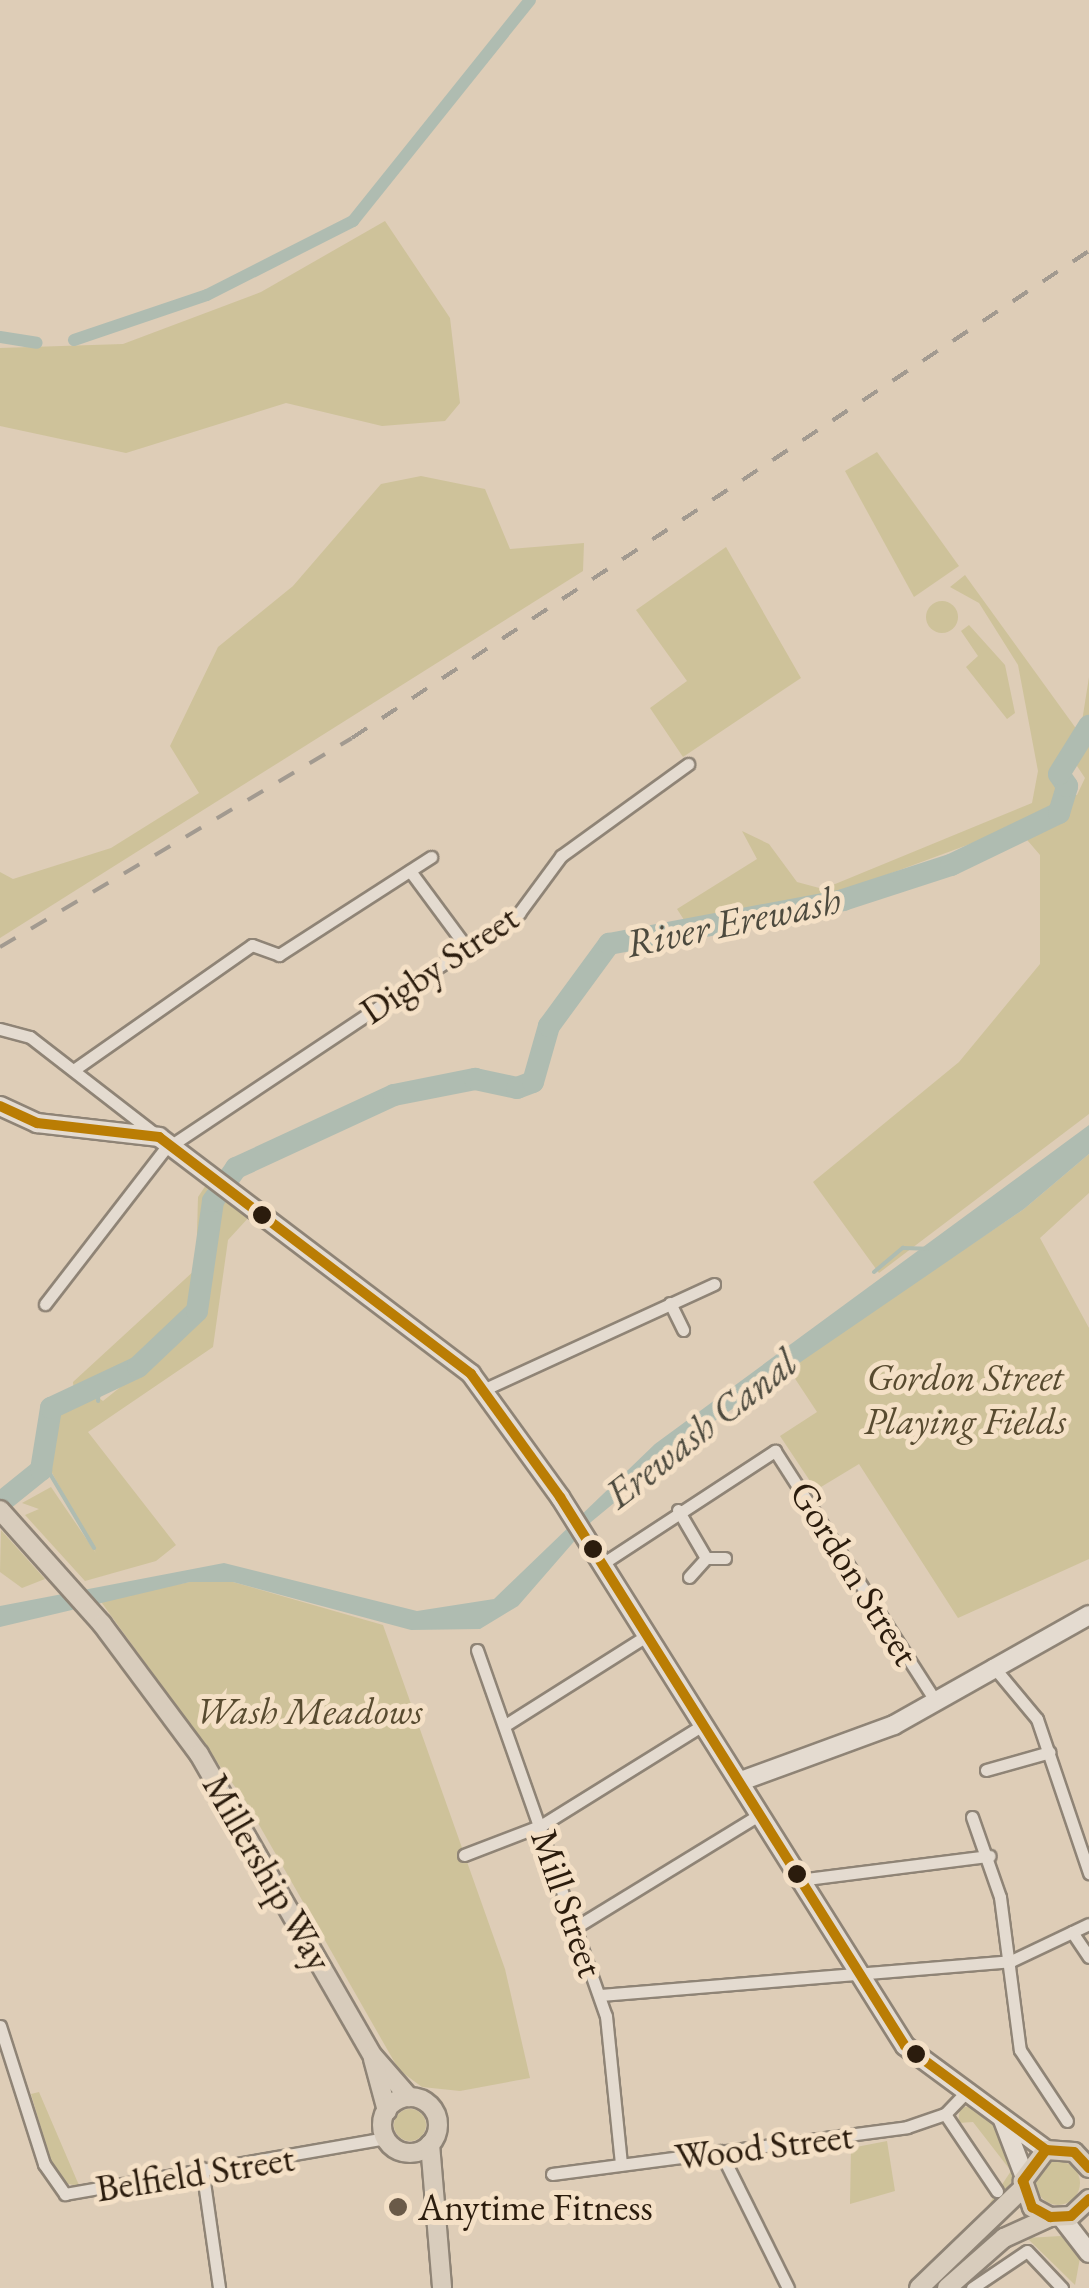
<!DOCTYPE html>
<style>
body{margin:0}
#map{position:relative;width:1089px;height:2288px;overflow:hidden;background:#decdb7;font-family:"EB Garamond",serif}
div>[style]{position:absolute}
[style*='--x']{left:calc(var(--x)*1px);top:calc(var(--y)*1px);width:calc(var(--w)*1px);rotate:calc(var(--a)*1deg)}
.green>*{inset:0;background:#cec29a}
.round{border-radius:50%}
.water>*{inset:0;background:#afbcb1}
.stream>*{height:4px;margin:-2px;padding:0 2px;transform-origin:2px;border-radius:2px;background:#afbcb1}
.canal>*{height:12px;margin:-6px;padding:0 6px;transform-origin:6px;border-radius:6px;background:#afbcb1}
.river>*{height:22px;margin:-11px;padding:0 11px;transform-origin:11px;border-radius:11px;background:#afbcb1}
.roads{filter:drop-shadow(2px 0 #8f8476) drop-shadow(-2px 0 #8f8476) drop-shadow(0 2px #8f8476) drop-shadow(0 -2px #8f8476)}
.street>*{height:11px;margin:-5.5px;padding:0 5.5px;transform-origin:5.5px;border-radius:5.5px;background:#e4dbd0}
.secondary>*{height:18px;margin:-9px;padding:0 9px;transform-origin:9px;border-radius:9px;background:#e4dbd0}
.primary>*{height:18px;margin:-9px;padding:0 9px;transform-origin:9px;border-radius:9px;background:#d8ccbc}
.primary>.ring{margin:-9px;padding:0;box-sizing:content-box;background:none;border:18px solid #d8ccbc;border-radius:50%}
.rail>*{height:4px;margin-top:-2px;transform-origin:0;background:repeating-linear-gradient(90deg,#a29a90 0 18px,transparent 0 36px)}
.bus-1>*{height:10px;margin:-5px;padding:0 5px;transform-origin:5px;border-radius:5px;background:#ba7d04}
.dots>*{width:28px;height:28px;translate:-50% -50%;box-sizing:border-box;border:5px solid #f4e0c6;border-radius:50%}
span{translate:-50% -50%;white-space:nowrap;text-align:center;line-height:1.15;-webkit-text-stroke:10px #f4e0c6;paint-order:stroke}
.street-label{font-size:38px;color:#2b1c0d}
.park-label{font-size:38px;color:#584b30;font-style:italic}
.poi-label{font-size:38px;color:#2b1c0d}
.left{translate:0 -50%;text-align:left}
.water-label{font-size:40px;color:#4d4a3e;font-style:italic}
</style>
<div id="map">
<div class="green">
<i style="clip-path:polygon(385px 221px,450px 318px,460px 403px,445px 421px,382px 426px,286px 403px,126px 453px,0 426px,0 348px,123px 344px,261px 292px)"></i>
<i style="clip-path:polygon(877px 452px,959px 566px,914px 597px,845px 471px)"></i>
<i style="clip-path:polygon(421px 476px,485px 489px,510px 549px,584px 543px,583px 571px,0 938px,0 872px,13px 879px,111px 848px,199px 793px,170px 746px,218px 647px,293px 586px,381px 484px)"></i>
<i style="clip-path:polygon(726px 547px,801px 678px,683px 757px,650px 708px,687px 681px,636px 610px)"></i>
<i style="clip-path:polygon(evenodd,965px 575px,1080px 734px,1089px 677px,1089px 1114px,879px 1273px,813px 1182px,959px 1062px,1040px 964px,1040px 855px,1016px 827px,816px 901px,686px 923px,677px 909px,757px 859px,742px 831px,769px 844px,797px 882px,823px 889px,1032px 803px,1038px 771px,1018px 665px,979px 603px,950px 587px,965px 575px,1069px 754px,1085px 778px,1077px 795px,1055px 795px,1069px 754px)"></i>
<i class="round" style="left:926px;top:601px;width:32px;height:32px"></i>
<i style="clip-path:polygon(969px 625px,1005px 665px,1015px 713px,1007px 719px,966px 667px,978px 656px,961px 631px)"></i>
<i style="clip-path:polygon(1089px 1154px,1089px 1193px,1040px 1238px,1089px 1328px,1089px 1559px,958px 1618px,859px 1464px,816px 1490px,780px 1436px,817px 1412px,788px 1368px,1024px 1209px)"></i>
<i style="clip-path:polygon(208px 1182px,202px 1283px,191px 1310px,134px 1363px,74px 1393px,73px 1382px,196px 1269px,198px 1197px)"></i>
<i style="clip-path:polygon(223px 1195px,250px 1216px,228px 1240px,213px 1347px,88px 1432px,176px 1545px,156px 1561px,85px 1581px,25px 1515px,39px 1509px,22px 1503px,51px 1487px,96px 1553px,51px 1471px,58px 1413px,93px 1394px,103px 1401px,183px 1337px,209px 1284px)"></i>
<i style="clip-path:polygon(1px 1530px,45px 1579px,22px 1588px,0 1572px)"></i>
<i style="clip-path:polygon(190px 1582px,233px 1582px,383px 1625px,505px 1969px,530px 2078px,460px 2091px,422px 2087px,399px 2070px,246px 1802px,99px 1599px)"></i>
<i style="clip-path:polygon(39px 2092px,78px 2183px,80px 2186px,62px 2183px,53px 2169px,31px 2094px)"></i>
<i style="clip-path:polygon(970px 2106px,1001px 2128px,1015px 2172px,1007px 2192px,972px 2230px,1011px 2171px,973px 2122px,958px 2123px,960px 2108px)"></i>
<i class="round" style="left:394px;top:2109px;width:32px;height:32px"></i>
<i style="clip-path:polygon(887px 2141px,895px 2191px,850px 2204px,851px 2148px)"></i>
<i class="round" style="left:1036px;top:2161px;width:44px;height:44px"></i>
<i style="clip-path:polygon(1061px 2236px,1080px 2258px,1075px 2285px,1027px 2238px)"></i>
</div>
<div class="water">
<i style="clip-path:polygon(1089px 1125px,1089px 1154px,1024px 1209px,706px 1427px,591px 1522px,518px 1606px,480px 1629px,411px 1630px,233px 1582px,190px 1582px,0 1627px,0 1606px,224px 1563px,417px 1611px,494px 1599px,655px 1444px)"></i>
</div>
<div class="stream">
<i style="--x:874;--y:1272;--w:38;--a:-40"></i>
<i style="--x:903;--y:1248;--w:24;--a:2"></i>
<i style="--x:98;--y:1401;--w:15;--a:-86"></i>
<i style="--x:43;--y:1462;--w:100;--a:59.3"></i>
</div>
<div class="canal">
<i style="--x:0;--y:337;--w:37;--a:9"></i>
<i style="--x:74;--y:340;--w:140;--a:-18.7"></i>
<i style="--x:207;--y:295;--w:164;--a:-26.9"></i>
<i style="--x:353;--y:221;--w:283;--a:-51.3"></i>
</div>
<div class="river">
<i style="--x:0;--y:1503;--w:53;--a:-38.8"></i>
<i style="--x:41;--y:1470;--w:63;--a:-80.8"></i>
<i style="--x:51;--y:1408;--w:96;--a:-25.2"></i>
<i style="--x:138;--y:1367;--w:81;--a:-43.5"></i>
<i style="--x:197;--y:1311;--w:111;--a:-81.7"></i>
<i style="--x:213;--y:1201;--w:40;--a:-55.1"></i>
<i style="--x:236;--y:1168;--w:174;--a:-24.8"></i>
<i style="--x:394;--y:1095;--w:83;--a:-11.2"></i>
<i style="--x:475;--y:1079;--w:43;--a:12.1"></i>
<i style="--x:517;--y:1088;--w:17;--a:-21"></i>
<i style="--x:533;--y:1082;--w:58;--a:-74.1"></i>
<i style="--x:549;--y:1026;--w:102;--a:-53.8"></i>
<i style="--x:609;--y:944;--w:238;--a:-10.6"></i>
<i style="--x:843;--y:900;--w:114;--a:-18"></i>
<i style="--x:951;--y:865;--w:120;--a:-25.7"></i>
<i style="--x:1059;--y:813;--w:28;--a:-73"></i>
<i style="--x:1067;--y:786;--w:14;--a:-124"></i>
<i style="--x:1059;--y:774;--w:57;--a:-58"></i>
</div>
<div class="roads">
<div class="street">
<i style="--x:410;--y:871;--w:96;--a:53.5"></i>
<i style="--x:0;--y:1029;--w:31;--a:15"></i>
<i style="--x:30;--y:1037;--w:163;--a:37.8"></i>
<i style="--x:75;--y:1069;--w:216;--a:-35"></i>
<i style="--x:252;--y:945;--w:29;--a:20"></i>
<i style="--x:279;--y:955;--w:181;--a:-32.8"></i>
<i style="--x:670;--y:1303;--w:30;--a:64"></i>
<i style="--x:45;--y:1304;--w:195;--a:-52.3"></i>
<i style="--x:164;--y:1150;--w:427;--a:-33.7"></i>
<i style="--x:519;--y:913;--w:71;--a:-53.6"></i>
<i style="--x:561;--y:856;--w:157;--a:-35.9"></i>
<i style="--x:485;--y:1389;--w:252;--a:-24.6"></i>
<i style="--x:678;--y:1510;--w:56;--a:59.7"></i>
<i style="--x:602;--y:1564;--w:207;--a:-33.2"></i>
<i style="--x:775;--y:1451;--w:296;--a:57.3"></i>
<i style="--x:689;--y:1577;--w:25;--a:-48"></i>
<i style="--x:706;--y:1558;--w:19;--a:0"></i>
<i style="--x:477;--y:1650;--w:388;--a:70.6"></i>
<i style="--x:606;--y:2016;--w:149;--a:84.2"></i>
<i style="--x:992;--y:1665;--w:70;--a:50.2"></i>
<i style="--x:1037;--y:1719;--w:163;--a:71.3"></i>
<i style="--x:507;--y:1724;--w:167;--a:-32.3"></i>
<i style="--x:986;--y:1770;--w:66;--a:-15.7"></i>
<i style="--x:972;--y:1817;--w:85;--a:70.7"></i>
<i style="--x:1000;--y:1897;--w:154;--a:82.6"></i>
<i style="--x:1020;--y:2050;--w:85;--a:56.5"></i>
<i style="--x:464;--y:1855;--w:84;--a:-21"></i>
<i style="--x:542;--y:1825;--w:191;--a:-31.9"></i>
<i style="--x:798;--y:1880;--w:193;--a:-7.2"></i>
<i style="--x:576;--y:1927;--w:215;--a:-31.5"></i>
<i style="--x:1072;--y:1932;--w:30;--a:56"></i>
<i style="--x:600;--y:1995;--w:412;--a:-4.7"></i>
<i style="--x:1011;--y:1961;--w:86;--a:-25.4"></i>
<i style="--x:0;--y:2026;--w:145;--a:72.3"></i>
<i style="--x:44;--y:2164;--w:37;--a:55"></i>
<i style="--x:65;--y:2194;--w:326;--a:-9.9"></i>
<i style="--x:945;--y:2114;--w:93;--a:56"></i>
<i style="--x:720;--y:2151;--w:153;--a:63.6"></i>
<i style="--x:202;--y:2168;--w:121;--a:81.9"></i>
<i style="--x:552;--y:2174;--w:358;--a:-7.5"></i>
<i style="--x:907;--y:2127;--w:40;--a:-18.9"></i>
<i style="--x:945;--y:2114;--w:30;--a:-46"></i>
<i style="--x:972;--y:2288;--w:66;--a:-33.9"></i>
<i style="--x:1027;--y:2251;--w:51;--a:46.6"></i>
</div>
<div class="secondary">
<i style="--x:0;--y:1106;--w:41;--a:24.7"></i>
<i style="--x:37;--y:1123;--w:123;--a:6.5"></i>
<i style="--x:159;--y:1137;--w:392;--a:37.2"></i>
<i style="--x:471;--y:1374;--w:152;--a:54.1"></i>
<i style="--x:560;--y:1497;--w:648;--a:57.85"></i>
<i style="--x:905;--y:2046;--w:175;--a:36.4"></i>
<i style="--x:741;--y:1781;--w:163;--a:-20.1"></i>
<i style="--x:894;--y:1725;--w:224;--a:-29.4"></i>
<i style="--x:1003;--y:2120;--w:59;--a:69.1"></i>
<i style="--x:1062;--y:2218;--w:44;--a:52.4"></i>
</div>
<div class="primary">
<i style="--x:0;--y:1510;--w:153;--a:48.2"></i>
<i style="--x:102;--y:1624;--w:162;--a:53.3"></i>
<i style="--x:199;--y:1754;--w:349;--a:60.1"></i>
<i style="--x:373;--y:2056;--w:55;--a:48.7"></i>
<i style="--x:373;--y:2059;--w:54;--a:74.9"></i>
<i class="ring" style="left:382px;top:2097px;width:38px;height:38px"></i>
<i style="--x:430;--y:2144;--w:144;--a:85.2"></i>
<i style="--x:1089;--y:2168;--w:22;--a:-133"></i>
<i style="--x:1074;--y:2152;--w:28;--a:-176"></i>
<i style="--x:1046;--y:2150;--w:39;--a:127"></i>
<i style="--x:1023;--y:2181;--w:28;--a:71"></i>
<i style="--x:1032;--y:2207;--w:21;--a:29"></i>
<i style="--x:1050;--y:2217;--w:21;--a:-3"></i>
<i style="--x:1071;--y:2216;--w:25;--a:-43"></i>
<i style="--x:919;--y:2288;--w:144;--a:-43.9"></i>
<i style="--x:947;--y:2288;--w:76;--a:-41.3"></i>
<i style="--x:1004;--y:2238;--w:51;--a:-24.5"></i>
</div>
</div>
<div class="rail">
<i style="--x:0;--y:947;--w:409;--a:-30.7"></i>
<i style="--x:352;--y:738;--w:883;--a:-33.46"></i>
</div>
<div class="bus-1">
<i style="--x:0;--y:1106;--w:41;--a:24.7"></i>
<i style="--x:37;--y:1123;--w:123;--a:6.5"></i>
<i style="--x:159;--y:1137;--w:392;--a:37.2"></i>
<i style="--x:471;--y:1374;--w:152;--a:54.1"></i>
<i style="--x:560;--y:1497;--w:648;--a:57.85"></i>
<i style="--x:905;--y:2046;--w:175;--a:36.4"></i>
<i style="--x:1089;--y:2168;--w:22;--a:-133"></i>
<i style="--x:1074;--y:2152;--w:28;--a:-176"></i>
<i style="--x:1046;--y:2150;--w:39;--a:127"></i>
<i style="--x:1023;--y:2181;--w:28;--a:71"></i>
<i style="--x:1032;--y:2207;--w:21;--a:29"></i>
<i style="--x:1050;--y:2217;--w:21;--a:-3"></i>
<i style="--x:1071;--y:2216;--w:25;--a:-43"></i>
</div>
<div class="dots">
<i style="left:262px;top:1215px;background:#2b1c0d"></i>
<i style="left:593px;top:1549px;background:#2b1c0d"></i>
<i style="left:797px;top:1874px;background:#2b1c0d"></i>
<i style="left:916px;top:2054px;background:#2b1c0d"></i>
<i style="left:398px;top:2207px;background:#6a5a48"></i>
</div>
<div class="street-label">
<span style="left:439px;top:964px;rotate:-34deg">Digby Street</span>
<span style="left:855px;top:1573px;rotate:58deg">Gordon Street</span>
<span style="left:268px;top:1872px;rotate:60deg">Millership Way</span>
<span style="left:568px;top:1903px;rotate:71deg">Mill Street</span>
<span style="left:764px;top:2146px;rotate:-7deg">Wood Street</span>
<span style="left:195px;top:2173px;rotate:-9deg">Belfield Street</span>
</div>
<div class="park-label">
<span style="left:965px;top:1399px">Gordon Street<br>Playing Fields</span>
<span style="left:309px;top:1711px">Wash Meadows</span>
</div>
<div class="poi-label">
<span class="left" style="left:418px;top:2207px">Anytime Fitness</span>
</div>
<div class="water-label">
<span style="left:733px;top:921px;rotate:-12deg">River Erewash</span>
<span style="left:701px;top:1428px;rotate:-38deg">Erewash Canal</span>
</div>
</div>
